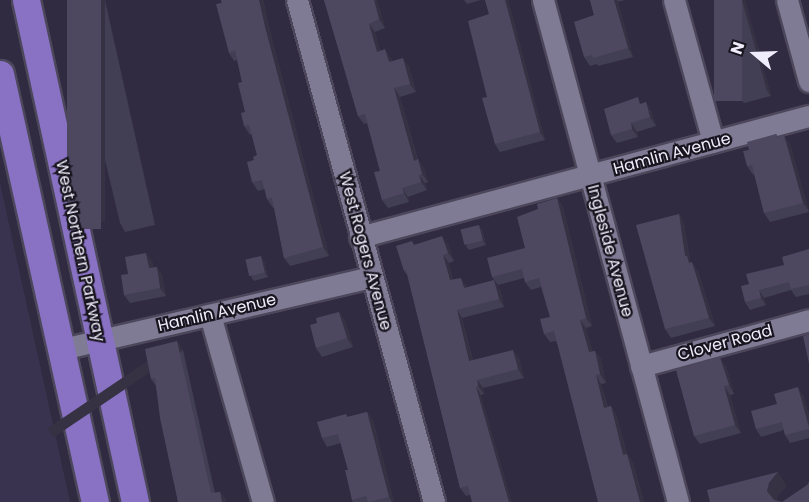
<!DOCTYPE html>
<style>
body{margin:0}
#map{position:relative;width:809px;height:502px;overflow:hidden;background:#302b41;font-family:Poppins,sans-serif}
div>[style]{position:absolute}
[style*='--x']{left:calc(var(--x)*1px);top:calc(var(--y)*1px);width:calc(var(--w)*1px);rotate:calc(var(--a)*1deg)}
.built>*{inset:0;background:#3a334f}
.roads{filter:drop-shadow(2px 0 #4c475a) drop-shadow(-2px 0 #4c475a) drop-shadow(0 2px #4c475a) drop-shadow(0 -2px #4c475a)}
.minor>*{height:21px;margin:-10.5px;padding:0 10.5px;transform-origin:10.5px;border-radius:10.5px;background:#807b95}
.major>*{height:27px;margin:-13.5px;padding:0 13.5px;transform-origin:13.5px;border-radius:13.5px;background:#8971c4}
.wall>*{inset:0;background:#423e53}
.shaded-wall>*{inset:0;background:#363243;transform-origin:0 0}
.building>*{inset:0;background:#4d4860;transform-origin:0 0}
span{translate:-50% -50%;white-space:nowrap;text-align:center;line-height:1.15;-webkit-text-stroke:4.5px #18151f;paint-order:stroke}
.street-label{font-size:16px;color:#efecfb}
.north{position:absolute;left:725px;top:24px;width:60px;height:60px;-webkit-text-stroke:4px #18151f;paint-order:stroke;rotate:289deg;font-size:16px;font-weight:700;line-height:24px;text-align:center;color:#efecfb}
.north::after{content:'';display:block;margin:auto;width:21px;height:27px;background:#efecfb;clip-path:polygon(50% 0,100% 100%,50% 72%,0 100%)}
</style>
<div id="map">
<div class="built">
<i style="clip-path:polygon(0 183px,70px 502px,0 502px)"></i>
</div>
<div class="roads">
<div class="minor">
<i style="--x:297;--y:0;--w:520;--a:74.74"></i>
<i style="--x:543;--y:0;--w:520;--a:74.95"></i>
<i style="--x:674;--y:0;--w:147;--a:74.6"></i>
<i style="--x:787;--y:0;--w:84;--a:74.8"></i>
<i style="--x:360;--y:237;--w:465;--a:-15.1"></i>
<i style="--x:210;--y:315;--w:194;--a:74.2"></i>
<i style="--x:62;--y:349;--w:318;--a:-13.1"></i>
<i style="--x:641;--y:366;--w:174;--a:-15.3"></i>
</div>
<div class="major">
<i style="--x:26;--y:0;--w:514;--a:77.75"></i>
<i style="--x:0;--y:74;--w:438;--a:77.5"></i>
</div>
</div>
<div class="wall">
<i style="clip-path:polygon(67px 0,105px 0,155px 225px,125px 232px,120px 223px)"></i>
<i style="clip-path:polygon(221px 0,263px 0,271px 35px,329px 256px,290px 266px,284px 258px,274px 207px,273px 208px,267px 199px,265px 189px,258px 191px,252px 182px,254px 160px,257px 155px,252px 134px,250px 135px,244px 126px,245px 112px,242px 82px,237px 60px,234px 61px,229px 53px)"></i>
<i style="clip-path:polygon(324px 0,377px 0,385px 28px,375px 32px,380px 51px,391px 58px,392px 61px,409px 66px,416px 92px,400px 97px,418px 160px,424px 168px,428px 182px,425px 183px,427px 190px,408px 197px,409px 202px,388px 208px,382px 200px,380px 171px,367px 123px,364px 124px,358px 116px)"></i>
<i style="clip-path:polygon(464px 0,481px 0,467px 4px)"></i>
<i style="clip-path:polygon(485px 0,508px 0,545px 140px,500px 152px,495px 144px,487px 97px,489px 14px)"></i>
<i style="clip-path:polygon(590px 0,625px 0,618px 2px,633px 57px,598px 66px,597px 64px,590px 66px,584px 57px,594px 15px)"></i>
<i style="clip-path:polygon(714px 0,745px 0,771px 96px,744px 103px,740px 98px)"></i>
<i style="clip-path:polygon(646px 102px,651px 111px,656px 126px,637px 132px,638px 137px,617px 143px,611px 135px,643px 103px)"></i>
<i style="clip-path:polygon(776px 134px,778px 137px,790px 144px,809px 212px,770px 222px,764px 213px,754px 174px,753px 175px,747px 166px,749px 150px)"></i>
<i style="clip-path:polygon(557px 198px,563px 207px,592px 326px,586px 328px,592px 351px,595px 351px,601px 359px,606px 383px,601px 384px,608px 407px,611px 406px,616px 414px,627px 454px,633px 462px,644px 502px,556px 341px,550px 342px,544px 334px,550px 317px,541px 287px,531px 290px,525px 282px,524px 278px,498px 285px,492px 277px,525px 248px,538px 209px)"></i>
<i style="clip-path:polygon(679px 214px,684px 223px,690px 260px,698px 271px,715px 326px,671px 338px,665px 329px)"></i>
<i style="clip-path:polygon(482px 229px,486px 245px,469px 250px,466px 246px)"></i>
<i style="clip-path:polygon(415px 244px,448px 244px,454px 261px,449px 263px,453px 280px,467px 287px,500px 289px,504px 307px,462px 318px,473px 360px,519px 358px,524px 378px,483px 388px,484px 394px,481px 395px,470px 495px,466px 496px,460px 488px,408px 276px,404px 271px)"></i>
<i style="clip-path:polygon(809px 249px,809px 294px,796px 297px,791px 290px,764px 298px,766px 305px,750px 310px,745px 302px,749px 284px,784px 265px)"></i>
<i style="clip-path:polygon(152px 261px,153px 267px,162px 275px,166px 296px,130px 303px,124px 295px,128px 274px)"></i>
<i style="clip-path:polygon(264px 261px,268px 277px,254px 281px,251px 277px)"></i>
<i style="clip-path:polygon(345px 320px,353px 347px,322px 357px,316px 348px)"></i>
<i style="clip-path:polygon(177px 341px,183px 350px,215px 493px,220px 492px,226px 500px,178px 502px,156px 386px,151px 379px)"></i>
<i style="clip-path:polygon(726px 366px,734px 394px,730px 395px,741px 433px,700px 444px,694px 436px)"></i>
<i style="clip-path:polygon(803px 395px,809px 415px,809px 438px,790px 443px,785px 435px,784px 430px,761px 437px,756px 429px,777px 404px)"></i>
<i style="clip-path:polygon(367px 412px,373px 420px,394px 502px,353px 502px,352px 500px,348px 470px,341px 443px,327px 447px,322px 438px,346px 414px,348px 417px)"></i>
</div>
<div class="shaded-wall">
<i style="left:101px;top:0;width:4px;height:222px"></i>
<i style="clip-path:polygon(259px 0,263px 0,271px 35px,329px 256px,323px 247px,265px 27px)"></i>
<i style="clip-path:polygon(374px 0,377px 0,385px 28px,379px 19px)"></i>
<i style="clip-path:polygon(505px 0,508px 0,514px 20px,545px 140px,540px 132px)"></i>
<i style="clip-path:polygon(614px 0,617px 0,618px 2px,633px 57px,628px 48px)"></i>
<i style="clip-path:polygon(742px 0,745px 0,771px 96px,767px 91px)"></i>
<i style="clip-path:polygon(369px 24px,375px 32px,383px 60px,377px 52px)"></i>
<i style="clip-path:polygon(385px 49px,391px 58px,395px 70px,389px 62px)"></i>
<i style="clip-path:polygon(403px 58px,409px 66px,416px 92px,410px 84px)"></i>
<i style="clip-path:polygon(394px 88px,400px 97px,420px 169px,414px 161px)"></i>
<i style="clip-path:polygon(646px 102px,651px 111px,656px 126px,650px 117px)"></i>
<i style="clip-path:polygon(631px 123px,637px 132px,638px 137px,632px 129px)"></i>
<i style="clip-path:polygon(784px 135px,790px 144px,809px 211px,803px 203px)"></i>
<i style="clip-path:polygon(418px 159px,424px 168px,428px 182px,422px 174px)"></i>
<i style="clip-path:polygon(419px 175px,425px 183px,427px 190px,421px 182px)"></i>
<i style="clip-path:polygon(402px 188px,408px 197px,409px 202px,404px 193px)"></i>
<i style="clip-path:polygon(557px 198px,563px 207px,592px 326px,586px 318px)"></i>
<i style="clip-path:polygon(679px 214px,684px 223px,690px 260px,698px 271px,715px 326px,709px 318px,695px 272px,685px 256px)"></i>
<i style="clip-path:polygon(479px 225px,482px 229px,486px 245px,483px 241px)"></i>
<i style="clip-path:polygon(442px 236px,448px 244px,454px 261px,448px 253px)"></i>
<i style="clip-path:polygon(146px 253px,152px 261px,155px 277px,149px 268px)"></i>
<i style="clip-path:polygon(443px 255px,449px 263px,455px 289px,450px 280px)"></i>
<i style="clip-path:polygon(261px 256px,264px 261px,268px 277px,265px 273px)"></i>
<i style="clip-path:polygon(157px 267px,162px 275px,166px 296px,160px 288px)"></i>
<i style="clip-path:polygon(461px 278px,467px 286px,469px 296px,464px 288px)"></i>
<i style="clip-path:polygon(494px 280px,500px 289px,504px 307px,499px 299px)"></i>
<i style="clip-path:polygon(759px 290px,764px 298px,766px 305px,761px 298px)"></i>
<i style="clip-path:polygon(457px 310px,462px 318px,475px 369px,469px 361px)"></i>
<i style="clip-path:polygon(339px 312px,345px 320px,353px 347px,347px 338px)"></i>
<i style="clip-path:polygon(580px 320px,586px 328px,595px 360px,589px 352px)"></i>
<i style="left:177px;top:341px;width:11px;height:156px;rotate:56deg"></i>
<i style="clip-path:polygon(513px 350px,519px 358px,524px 378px,518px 369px)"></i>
<i style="clip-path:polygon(595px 351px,601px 359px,606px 383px,600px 374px)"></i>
<i style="clip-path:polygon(720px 357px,726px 366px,734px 394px,729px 385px)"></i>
<i style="clip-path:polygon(596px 375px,601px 384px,610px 416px,604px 408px)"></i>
<i style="clip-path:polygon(477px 380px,483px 388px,484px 394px,478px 386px)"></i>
<i style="clip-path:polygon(724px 386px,730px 395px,741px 433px,735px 425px)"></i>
<i style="clip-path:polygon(476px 387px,481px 395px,512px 502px,509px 502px)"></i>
<i style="clip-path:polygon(798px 387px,803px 395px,809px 415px,809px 426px)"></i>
<i style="clip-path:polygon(611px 406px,616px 414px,629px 463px,623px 455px)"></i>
<i style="clip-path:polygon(367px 412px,373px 420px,394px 502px,392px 502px,389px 497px)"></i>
<i style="clip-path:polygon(627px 454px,633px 462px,644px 502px,640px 502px)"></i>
<i style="clip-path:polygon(778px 472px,787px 486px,778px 496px,777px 502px,775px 502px,767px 491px,769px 483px)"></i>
<i style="clip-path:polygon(220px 492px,226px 500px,226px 502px,222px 502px)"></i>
</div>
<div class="building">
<i style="left:67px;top:0;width:34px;height:229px"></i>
<i style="clip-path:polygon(221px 0,259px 0,265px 27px,323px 247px,284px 258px,272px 198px,267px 199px,262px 180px,252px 182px,247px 162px,254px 160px,253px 157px,257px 155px,249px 125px,244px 126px,241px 113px,245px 112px,238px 83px,242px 82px,235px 50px,229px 53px,216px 4px,222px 3px)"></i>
<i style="clip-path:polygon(324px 0,374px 0,379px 19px,369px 24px,377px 52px,385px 49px,389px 62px,403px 58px,410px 84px,394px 88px,414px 161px,418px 159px,422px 174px,419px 175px,421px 182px,402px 188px,404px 193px,382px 200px,374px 172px,380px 171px,365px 114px,358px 116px)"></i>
<i style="clip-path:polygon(485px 0,505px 0,540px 132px,495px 144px,482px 98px,487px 97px,468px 21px,489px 14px)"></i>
<i style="clip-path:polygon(590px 0,614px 0,628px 48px,593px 58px,592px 55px,584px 57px,574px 22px,594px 15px)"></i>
<i style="left:714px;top:0;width:28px;height:101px"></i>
<i style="clip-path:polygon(638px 97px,640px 104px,646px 102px,650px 117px,631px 123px,632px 129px,611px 135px,604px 109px)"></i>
<i style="clip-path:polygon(776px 134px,777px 137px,784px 135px,803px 203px,764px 213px,752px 165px,747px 166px,743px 151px,749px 150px,747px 142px)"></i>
<i style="clip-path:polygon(557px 198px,586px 318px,580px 320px,589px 352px,595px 351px,600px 374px,596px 375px,604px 408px,611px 406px,623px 455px,627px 454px,640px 502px,598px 502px,554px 331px,544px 334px,540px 319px,550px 317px,539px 278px,525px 282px,522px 269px,492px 277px,487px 258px,525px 248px,517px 217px,538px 209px,537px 204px)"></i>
<i style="clip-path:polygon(679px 214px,685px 256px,687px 256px,689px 263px,692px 262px,709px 318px,665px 329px,636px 225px)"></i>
<i style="left:479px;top:225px;width:16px;height:19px;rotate:76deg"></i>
<i style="clip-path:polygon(442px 236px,448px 253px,443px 255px,450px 280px,461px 278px,464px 288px,494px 280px,499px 299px,457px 310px,469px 361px,513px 350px,518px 369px,477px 380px,478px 386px,476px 387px,509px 502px,472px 502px,468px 486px,460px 488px,406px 270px,404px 271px,396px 246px,412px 241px,414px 245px)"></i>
<i style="clip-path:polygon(809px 249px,809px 285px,791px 289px,789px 282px,759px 290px,761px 298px,745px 302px,741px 286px,749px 284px,746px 274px,784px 265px,782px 257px)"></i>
<i style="clip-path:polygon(146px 253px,149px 268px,157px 267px,160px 288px,124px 295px,121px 275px,128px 274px,125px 257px)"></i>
<i style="left:261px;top:256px;width:17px;height:16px;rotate:77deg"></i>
<i style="clip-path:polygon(339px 312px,347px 338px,316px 348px,310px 325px,317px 323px,316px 318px)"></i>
<i style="clip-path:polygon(809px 334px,809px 363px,803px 336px)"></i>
<i style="clip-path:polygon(177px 341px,211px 493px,220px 492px,222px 502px,178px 502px,160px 418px,155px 378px,151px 379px,145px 349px)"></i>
<i style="clip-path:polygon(720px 357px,729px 385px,724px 386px,735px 425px,694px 436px,676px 370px)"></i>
<i style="clip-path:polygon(798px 387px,809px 429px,785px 435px,782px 422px,756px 429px,751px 411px,777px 404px,774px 394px)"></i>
<i style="clip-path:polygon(367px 412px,389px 497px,369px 502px,368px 502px,366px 496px,352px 500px,345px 470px,348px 470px,338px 434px,322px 438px,317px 422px,346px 414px,347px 417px)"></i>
<i style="clip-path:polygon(778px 472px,769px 483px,767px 491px,774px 500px,782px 502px,807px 485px,809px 482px,809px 502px,710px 502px,707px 490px)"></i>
</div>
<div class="street-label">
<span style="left:672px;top:154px;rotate:-15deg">Hamlin Avenue</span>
<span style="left:80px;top:251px;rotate:78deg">West Northern Parkway</span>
<span style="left:365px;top:251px;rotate:75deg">West Rogers Avenue</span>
<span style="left:610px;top:251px;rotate:75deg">Ingleside Avenue</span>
<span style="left:217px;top:313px;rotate:-13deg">Hamlin Avenue</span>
<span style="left:725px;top:343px;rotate:-15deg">Clover Road</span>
</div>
<div class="north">N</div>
</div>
